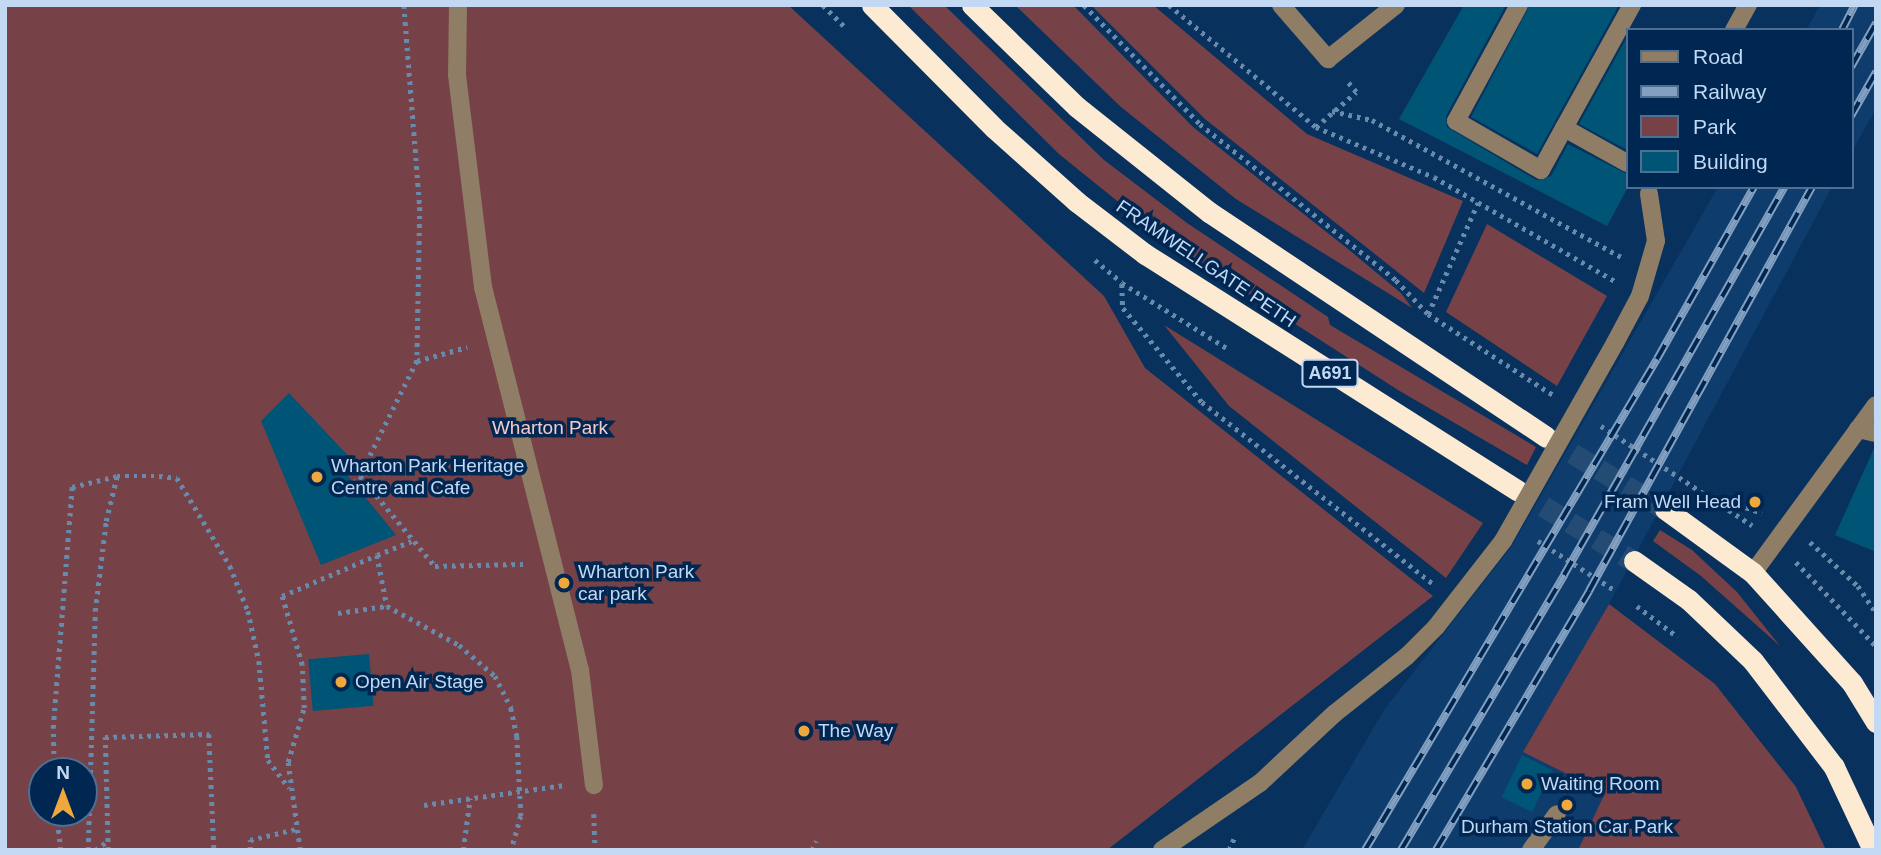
<!DOCTYPE html>
<style>
body{margin:0}
#map{position:relative;width:1881px;height:855px;overflow:hidden;background:#08325d;font-family:Arial,sans-serif}
div>[style]{position:absolute}
[style*='--x']{left:calc(var(--x)*1px);top:calc(var(--y)*1px);width:calc(var(--w)*1px);rotate:calc(var(--a)*1deg)}
.built>*{inset:0;background:#0d3c6d}
.green>*{inset:0;background:#764247}
.building>*{inset:0;background:#005475;transform-origin:0 0}
.highway-tunnel>*{height:21px;margin-top:-10.5px;transform-origin:0;background:repeating-linear-gradient(90deg,#244b74 0 21px,transparent 0 31px)}
.path>*{height:4.5px;margin-top:-2.25px;transform-origin:0;background:repeating-linear-gradient(90deg,#6a8aac 0 3.5px,transparent 0 8.5px)}
.minor>*{height:18px;margin:-9px;padding:0 9px;transform-origin:9px;border-radius:9px;background:#8f7d66}
.highway>*{height:21px;margin:-10.5px;padding:0 10.5px;transform-origin:10.5px;border-radius:10.5px;background:#fcead3}
.rail>*{height:8px;margin-top:-4px;transform-origin:0;background:repeating-linear-gradient(90deg,#002752 0 16px,#83a0c0 0 32px);box-sizing:border-box;border-block:2px solid #83a0c0}
.minor-bridge>*{height:18px;margin:-9px;padding:0 9px;transform-origin:9px;border-radius:9px;background:#8f7d66}
.dots>*{width:19px;height:19px;translate:-50% -50%;box-sizing:border-box;border:4px solid #002752;border-radius:50%}
span{translate:-50% -50%;white-space:nowrap;text-align:center;line-height:1.15;-webkit-text-stroke:7px #002752;paint-order:stroke}
.shield-label span{padding:2px 5px;background:#002752;border:2px solid;border-radius:5px;-webkit-text-stroke-width:0}
.shield-label{font-size:18px;color:#c2d8f3;font-weight:700}
.street-label{font-size:19px;color:#c2d8f3}
.park-label{font-size:19px;color:#f3cacc}
.poi-label{font-size:19px;color:#c2d8f3}
.left{translate:0 -50%;text-align:left}
.right{translate:-100% -50%;text-align:right}
.frame{position:absolute;inset:0;border:7px solid #c2d8f3;pointer-events:none}
.legend{position:absolute;left:1626px;top:28px;width:228px;height:161px;box-sizing:border-box;background:#002752;border:2px solid #4e6e92;margin:0;padding:9px 12px;list-style:none;font-size:21px;color:#c2d8f3}
.legend li{display:flex;align-items:center;gap:14px;height:35px}
.legend b{width:35px;border:2px solid #4e6e92}
.north{position:absolute;left:28px;top:757px;width:70px;height:70px;box-sizing:border-box;background:#002752;border:2px solid #4e6e92;border-radius:50%;rotate:0deg;font-size:19px;font-weight:700;line-height:28px;text-align:center;color:#c2d8f3}
.north::after{content:'';display:block;margin:auto;width:24px;height:32px;background:#eea83c;clip-path:polygon(50% 0,100% 100%,50% 72%,0 100%)}
</style>
<div id="map">
<div class="built">
<i style="clip-path:polygon(1820px 5px,1876px 5px,1876px 109px,1851px 153px,1851px 30px,1806px 30px)"></i>
<i style="clip-path:polygon(1718px 187px,1832px 187px,1609px 604px,1524px 752px,1605px 793px,1578px 850px,1302px 850px,1384px 710px,1512px 546px)"></i>
</div>
<div class="green">
<i style="clip-path:polygon(evenodd,5px 5px,788px 5px,1104px 296px,1145px 368px,1433px 596px,1107px 850px,5px 850px,5px 5px,42px 771px,84px 771px,84px 813px,42px 813px,42px 771px)"></i>
<i style="clip-path:polygon(908px 5px,944px 5px,1104px 160px,1187px 223px,1328px 317px,1330px 325px,1536px 447px,1527px 465px,1398px 390px,1168px 242px,1059px 154px)"></i>
<i style="clip-path:polygon(1015px 5px,1073px 5px,1193px 127px,1348px 249px,1401px 293px,1412px 308px,1236px 199px,1121px 107px)"></i>
<i style="clip-path:polygon(1091px 5px,1153px 5px,1307px 134px,1463px 201px,1424px 293px,1205px 119px)"></i>
<i style="clip-path:polygon(1487px 224px,1607px 296px,1557px 386px,1446px 312px)"></i>
<i style="clip-path:polygon(1164px 325px,1483px 523px,1446px 578px,1229px 406px)"></i>
<i style="clip-path:polygon(1660px 530px,1692px 550px,1737px 592px,1780px 646px,1701px 576px,1653px 541px)"></i>
<i style="clip-path:polygon(1609px 604px,1715px 684px,1796px 787px,1826px 850px,1578px 850px,1605px 793px,1523px 752px)"></i>
</div>
<div class="building">
<i style="clip-path:polygon(1464px 5px,1506px 5px,1446px 116px,1447px 127px,1536px 180px,1551px 176px,1568px 144px,1627px 174px,1627px 189px,1607px 226px,1399px 119px)"></i>
<i style="clip-path:polygon(1530px 5px,1619px 5px,1537px 154px,1471px 117px)"></i>
<i style="clip-path:polygon(1627px 37px,1627px 150px,1579px 124px)"></i>
<i style="clip-path:polygon(289px 393px,354px 462px,345px 472px,396px 535px,321px 565px,261px 421px)"></i>
<i style="clip-path:polygon(1876px 444px,1876px 552px,1835px 535px)"></i>
<i style="left:369px;top:654px;width:52px;height:61px;rotate:85deg"></i>
<i style="left:1522px;top:755px;width:34px;height:47px;rotate:26deg"></i>
</div>
<div class="highway-tunnel">
<i style="--x:1546;--y:437;--w:139;--a:31.2"></i>
<i style="--x:1517;--y:490;--w:137;--a:31.3"></i>
</div>
<div class="path">
<i style="--x:404;--y:5;--w:203;--a:85.5"></i>
<i style="--x:420;--y:207;--w:154;--a:91.1"></i>
<i style="--x:417;--y:361;--w:128;--a:116.4"></i>
<i style="--x:360;--y:476;--w:117;--a:50.2"></i>
<i style="--x:435;--y:566;--w:88;--a:-1.3"></i>
<i style="--x:823;--y:5;--w:31;--a:45"></i>
<i style="--x:1084;--y:5;--w:166;--a:45.7"></i>
<i style="--x:1200;--y:124;--w:251;--a:38.5"></i>
<i style="--x:1396;--y:280;--w:47;--a:46.7"></i>
<i style="--x:1428;--y:314;--w:149;--a:32.9"></i>
<i style="--x:1169;--y:5;--w:191;--a:39.7"></i>
<i style="--x:1316;--y:127;--w:128;--a:23"></i>
<i style="--x:1434;--y:177;--w:209;--a:29.9"></i>
<i style="--x:1332;--y:111;--w:41;--a:12.7"></i>
<i style="--x:1372;--y:120;--w:284;--a:28.8"></i>
<i style="--x:1316;--y:127;--w:53;--a:-41.2"></i>
<i style="--x:1356;--y:92;--w:16;--a:-130"></i>
<i style="--x:1095;--y:260;--w:35;--a:40"></i>
<i style="--x:1122;--y:283;--w:123;--a:31.8"></i>
<i style="--x:1122;--y:284;--w:24;--a:88"></i>
<i style="--x:1123;--y:308;--w:123;--a:50"></i>
<i style="--x:1202;--y:402;--w:293;--a:38.2"></i>
<i style="--x:1428;--y:314;--w:122;--a:-65.8"></i>
<i style="--x:417;--y:361;--w:52;--a:-15.6"></i>
<i style="--x:1601;--y:426;--w:181;--a:33.3"></i>
<i style="--x:354;--y:483;--w:9;--a:-49"></i>
<i style="--x:1714;--y:496;--w:51;--a:19.5"></i>
<i style="--x:1538;--y:541;--w:93;--a:32.7"></i>
<i style="--x:1810;--y:542;--w:65;--a:42.5"></i>
<i style="--x:1858;--y:586;--w:32;--a:56"></i>
<i style="--x:377;--y:555;--w:37;--a:-22"></i>
<i style="--x:1796;--y:562;--w:116;--a:46.4"></i>
<i style="--x:1637;--y:606;--w:51;--a:37.1"></i>
<i style="--x:338;--y:613;--w:49;--a:-8.1"></i>
<i style="--x:387;--y:606;--w:82;--a:28.4"></i>
<i style="--x:459;--y:645;--w:48;--a:40.7"></i>
<i style="--x:495;--y:676;--w:36;--a:63"></i>
<i style="--x:511;--y:708;--w:29;--a:78"></i>
<i style="--x:517;--y:736;--w:80;--a:87.1"></i>
<i style="--x:521;--y:816;--w:35;--a:106"></i>
<i style="--x:54;--y:771;--w:43;--a:-91.3"></i>
<i style="--x:53;--y:728;--w:242;--a:-85.5"></i>
<i style="--x:72;--y:487;--w:46;--a:-13.7"></i>
<i style="--x:117;--y:476;--w:42;--a:0"></i>
<i style="--x:159;--y:476;--w:18;--a:6"></i>
<i style="--x:177;--y:478;--w:103;--a:58.9"></i>
<i style="--x:230;--y:566;--w:48;--a:68.2"></i>
<i style="--x:248;--y:611;--w:51;--a:77.6"></i>
<i style="--x:259;--y:661;--w:99;--a:84.8"></i>
<i style="--x:268;--y:760;--w:35;--a:53"></i>
<i style="--x:424;--y:805;--w:142;--a:-8.1"></i>
<i style="--x:57;--y:813;--w:37;--a:84"></i>
<i style="--x:594;--y:814;--w:36;--a:88"></i>
<i style="--x:88;--y:850;--w:239;--a:-88.3"></i>
<i style="--x:95;--y:611;--w:91;--a:-83"></i>
<i style="--x:106;--y:521;--w:46;--a:-76.3"></i>
<i style="--x:95;--y:850;--w:16;--a:-35"></i>
<i style="--x:108;--y:850;--w:113;--a:-91.5"></i>
<i style="--x:105;--y:737;--w:104;--a:-1.7"></i>
<i style="--x:209;--y:734;--w:116;--a:87.5"></i>
<i style="--x:250;--y:850;--w:10;--a:-90"></i>
<i style="--x:250;--y:840;--w:47;--a:-13.4"></i>
<i style="--x:300;--y:850;--w:89;--a:-97.8"></i>
<i style="--x:288;--y:762;--w:56;--a:-73.5"></i>
<i style="--x:304;--y:708;--w:43;--a:-92.7"></i>
<i style="--x:302;--y:665;--w:72;--a:-106.2"></i>
<i style="--x:282;--y:596;--w:103;--a:-23.3"></i>
<i style="--x:377;--y:555;--w:52;--a:78.9"></i>
<i style="--x:463;--y:850;--w:52;--a:-82.3"></i>
<i style="--x:812;--y:850;--w:10;--a:-66"></i>
<i style="--x:1229;--y:850;--w:13;--a:-67"></i>
</div>
<div class="minor">
<i style="--x:458;--y:5;--w:70;--a:90.8"></i>
<i style="--x:457;--y:75;--w:214;--a:83"></i>
<i style="--x:483;--y:287;--w:395;--a:75.8"></i>
<i style="--x:580;--y:670;--w:116;--a:83.1"></i>
<i style="--x:1281;--y:5;--w:72;--a:49"></i>
<i style="--x:1328;--y:59;--w:87;--a:-38.5"></i>
<i style="--x:1519;--y:5;--w:132;--a:118.5"></i>
<i style="--x:1456;--y:121;--w:98;--a:30"></i>
<i style="--x:1541;--y:170;--w:48;--a:-61.3"></i>
<i style="--x:1734;--y:30;--w:29;--a:-61"></i>
<i style="--x:1627;--y:163;--w:72;--a:-150.9"></i>
<i style="--x:1564;--y:128;--w:141;--a:-61.1"></i>
<i style="--x:1615;--y:343;--w:53;--a:-62"></i>
<i style="--x:1640;--y:296;--w:57;--a:-73.8"></i>
<i style="--x:1656;--y:241;--w:48;--a:-98.5"></i>
<i style="--x:1858;--y:429;--w:18;--a:13"></i>
<i style="--x:1753;--y:573;--w:208;--a:-53.8"></i>
<i style="--x:1162;--y:850;--w:119;--a:-34.4"></i>
<i style="--x:1260;--y:783;--w:101;--a:-43"></i>
<i style="--x:1334;--y:714;--w:93;--a:-38.5"></i>
<i style="--x:1407;--y:656;--w:41;--a:-45"></i>
<i style="--x:1436;--y:627;--w:109;--a:-52.1"></i>
<i style="--x:1531;--y:850;--w:44;--a:-54.2"></i>
</div>
<div class="highway">
<i style="--x:872;--y:5;--w:173;--a:45.2"></i>
<i style="--x:994;--y:128;--w:111;--a:41.7"></i>
<i style="--x:1077;--y:202;--w:86;--a:37.4"></i>
<i style="--x:1145;--y:254;--w:441;--a:32.4"></i>
<i style="--x:972;--y:5;--w:146;--a:44.2"></i>
<i style="--x:1077;--y:107;--w:169;--a:38.5"></i>
<i style="--x:1209;--y:212;--w:405;--a:33.7"></i>
<i style="--x:1665;--y:509;--w:109;--a:36"></i>
<i style="--x:1753;--y:573;--w:148;--a:48"></i>
<i style="--x:1852;--y:683;--w:46;--a:58.4"></i>
<i style="--x:1634;--y:561;--w:67;--a:35.3"></i>
<i style="--x:1689;--y:600;--w:88;--a:43.6"></i>
<i style="--x:1753;--y:661;--w:133;--a:52.6"></i>
<i style="--x:1834;--y:767;--w:92;--a:64.8"></i>
</div>
<div class="rail">
<i style="--x:1842;--y:30;--w:28;--a:-63"></i>
<i style="--x:1851;--y:67;--w:51;--a:-60.4"></i>
<i style="--x:1851;--y:116;--w:51;--a:-60.4"></i>
<i style="--x:1365;--y:850;--w:571;--a:-59.26"></i>
<i style="--x:1657;--y:359;--w:197;--a:-60.6"></i>
<i style="--x:1401;--y:850;--w:320;--a:-59.3"></i>
<i style="--x:1564;--y:575;--w:446;--a:-60.4"></i>
<i style="--x:1436;--y:850;--w:301;--a:-59.4"></i>
<i style="--x:1589;--y:591;--w:461;--a:-61.1"></i>
</div>
<div class="minor-bridge">
<i style="--x:1503;--y:541;--w:227;--a:-60.5"></i>
</div>
<div class="dots">
<i style="left:317px;top:477px;background:#eea83c"></i>
<i style="left:1755px;top:502px;background:#eea83c"></i>
<i style="left:564px;top:583px;background:#eea83c"></i>
<i style="left:341px;top:682px;background:#eea83c"></i>
<i style="left:804px;top:731px;background:#eea83c"></i>
<i style="left:1527px;top:784px;background:#eea83c"></i>
<i style="left:1567px;top:805px;background:#eea83c"></i>
</div>
<div class="shield-label">
<span style="left:1330px;top:373px">A691</span>
</div>
<div class="street-label">
<span style="left:1206px;top:264px;rotate:34deg">FRAMWELLGATE PETH</span>
</div>
<div class="park-label">
<span style="left:550px;top:428px">Wharton Park</span>
</div>
<div class="poi-label">
<span class="left" style="left:331px;top:477px">Wharton Park Heritage<br>Centre and Cafe</span>
<span class="right" style="left:1741px;top:502px">Fram Well Head</span>
<span class="left" style="left:578px;top:583px">Wharton Park<br>car park</span>
<span class="left" style="left:355px;top:682px">Open Air Stage</span>
<span class="left" style="left:818px;top:731px">The Way</span>
<span class="left" style="left:1541px;top:784px">Waiting Room</span>
<span style="left:1567px;top:827px">Durham Station Car Park</span>
</div>
<div class="frame"></div>
<ul class="legend">
<li><b style="height:9px;background:#8f7d66"></b>Road</li>
<li><b style="height:9px;background:#83a0c0"></b>Railway</li>
<li><b style="height:19px;background:#764247"></b>Park</li>
<li><b style="height:19px;background:#005475"></b>Building</li>
</ul>
<div class="north">N</div>
</div>
